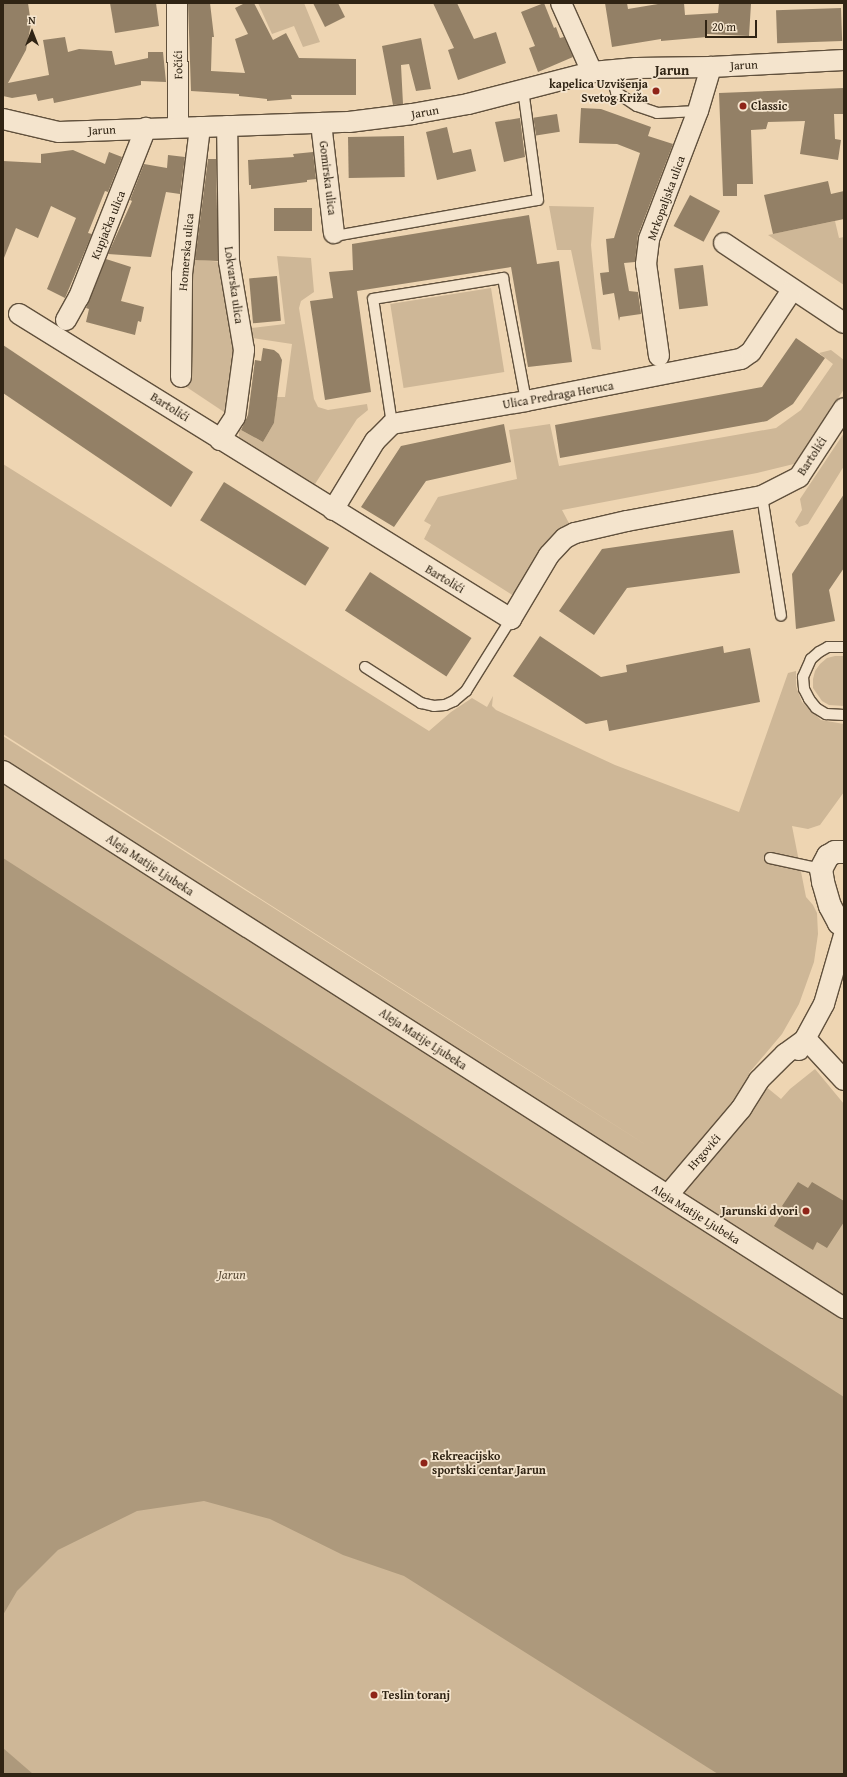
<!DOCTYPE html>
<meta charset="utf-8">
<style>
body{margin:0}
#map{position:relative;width:847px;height:1777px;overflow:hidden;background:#eed5b2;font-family:"Gentium Book Plus",serif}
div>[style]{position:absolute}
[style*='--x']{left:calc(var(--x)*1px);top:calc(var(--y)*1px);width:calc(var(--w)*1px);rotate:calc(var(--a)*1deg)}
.green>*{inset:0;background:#ceb797;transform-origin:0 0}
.water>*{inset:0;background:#ad997c}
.building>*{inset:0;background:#938066;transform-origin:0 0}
.roads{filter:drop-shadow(1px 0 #60503c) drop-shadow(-1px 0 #60503c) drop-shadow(0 1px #60503c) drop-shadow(0 -1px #60503c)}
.service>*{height:10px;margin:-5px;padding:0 5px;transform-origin:5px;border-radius:5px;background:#f4e4cd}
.minor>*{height:20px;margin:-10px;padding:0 10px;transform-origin:10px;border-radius:10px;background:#f4e4cd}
.tertiary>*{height:22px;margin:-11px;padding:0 11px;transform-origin:11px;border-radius:11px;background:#f4e4cd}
.dots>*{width:11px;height:11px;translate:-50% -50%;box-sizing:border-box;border:2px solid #f4e4cd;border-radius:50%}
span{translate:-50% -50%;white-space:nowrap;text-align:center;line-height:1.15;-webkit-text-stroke:3.5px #f4e4cd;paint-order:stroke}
.street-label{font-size:12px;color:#302414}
.poi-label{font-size:12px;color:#302414;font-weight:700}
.right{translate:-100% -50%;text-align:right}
.left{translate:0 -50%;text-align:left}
.water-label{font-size:13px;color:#5c4d38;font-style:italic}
.quarter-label{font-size:14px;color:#302414;font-weight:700}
.frame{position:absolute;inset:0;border:4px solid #302414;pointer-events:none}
.north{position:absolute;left:12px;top:12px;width:40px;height:40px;-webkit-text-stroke:3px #f4e4cd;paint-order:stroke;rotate:0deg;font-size:11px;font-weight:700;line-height:16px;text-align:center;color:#302414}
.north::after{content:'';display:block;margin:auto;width:14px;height:18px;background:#302414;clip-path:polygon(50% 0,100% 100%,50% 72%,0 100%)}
.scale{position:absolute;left:705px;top:20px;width:52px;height:18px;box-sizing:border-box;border:2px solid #302414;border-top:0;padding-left:5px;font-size:12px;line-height:14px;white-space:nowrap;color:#302414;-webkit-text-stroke:3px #f4e4cd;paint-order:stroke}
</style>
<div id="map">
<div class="green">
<i style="clip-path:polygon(258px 3px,304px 3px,320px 42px,303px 47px,294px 26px,272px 34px)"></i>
<i style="clip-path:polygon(549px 206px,594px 207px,591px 245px,601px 350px,592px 349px,571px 250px,557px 250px)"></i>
<i style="clip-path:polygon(835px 221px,839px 238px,844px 237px,844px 285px,768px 235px)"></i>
<i style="clip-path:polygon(277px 256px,311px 258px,314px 292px,301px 301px,299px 308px,314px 399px,318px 407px,328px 410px,367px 404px,368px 410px,357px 419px,315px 484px,256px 449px,239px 437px,239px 429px,263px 442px,274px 423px,277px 397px,285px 397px,292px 344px,253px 338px,251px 332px,251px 328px,285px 324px)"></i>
<i style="clip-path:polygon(188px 259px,223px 262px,236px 356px,227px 414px,173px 378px)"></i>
<i style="left:491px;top:288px;width:85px;height:102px;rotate:81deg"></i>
<i style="clip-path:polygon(831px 350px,844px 360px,844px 389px,798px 463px,757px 473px,562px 510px,571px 527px,514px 596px,424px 539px,431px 525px,424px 521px,438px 497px,517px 479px,509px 430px,550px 424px,559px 466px,776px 428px,801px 410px,833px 364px,819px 353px)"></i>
<i style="clip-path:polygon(844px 433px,844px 466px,808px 524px,799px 527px,795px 522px,802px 510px,800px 499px)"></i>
<i style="clip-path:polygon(3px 464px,429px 731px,451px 712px,472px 698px,487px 707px,493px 696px,492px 706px,496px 710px,615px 765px,739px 812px,788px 673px,796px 671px,796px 686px,802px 702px,821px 720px,844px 724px,844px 792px,820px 825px,808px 829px,792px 826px,806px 897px,813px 905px,817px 913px,818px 934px,814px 962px,799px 1004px,782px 1034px,749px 1073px,781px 1099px,790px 1089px,815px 1069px,844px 1104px,844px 1774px,3px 1774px,3px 736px,654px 1150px,3px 734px)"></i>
<i style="clip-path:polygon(835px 656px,844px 656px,844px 706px,829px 705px,822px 701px,813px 688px,813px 679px,815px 671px,820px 664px,827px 658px)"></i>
</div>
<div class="water">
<i style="clip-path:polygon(3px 858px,844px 1397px,844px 1774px,718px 1774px,404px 1576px,343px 1555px,270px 1519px,204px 1501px,137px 1511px,58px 1550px,17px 1591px,3px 1615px)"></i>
<i style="clip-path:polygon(3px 1748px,33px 1774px,3px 1774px)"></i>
</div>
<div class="building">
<i style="clip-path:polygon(3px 3px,28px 3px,31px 24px,26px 50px,8px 83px,49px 75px,43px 40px,65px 37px,68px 52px,79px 49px,112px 51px,115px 65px,148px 58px,148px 52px,163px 52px,166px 82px,141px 81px,141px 85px,54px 103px,53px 98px,38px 101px,36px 94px,12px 98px,3px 96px)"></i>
<i style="clip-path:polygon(110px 3px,156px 3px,159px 26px,115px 33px)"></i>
<i style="clip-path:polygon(188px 3px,210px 3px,214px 37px,212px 37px,211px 71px,245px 73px,235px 39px,248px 34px,235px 8px,245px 3px,254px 3px,273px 40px,286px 33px,299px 58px,356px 59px,356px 95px,291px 95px,292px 99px,267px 101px,267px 99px,239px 96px,239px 94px,191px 91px)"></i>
<i style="clip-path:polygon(313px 3px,338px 3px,345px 17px,325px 27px)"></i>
<i style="clip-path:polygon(433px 3px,457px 3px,474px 39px,496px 32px,506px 63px,458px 80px,448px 50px,454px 48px)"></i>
<i style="clip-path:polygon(544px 3px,554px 28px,556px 27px,560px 38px,564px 37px,573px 57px,538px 72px,529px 48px,535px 46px,521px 12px)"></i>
<i style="clip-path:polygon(605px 3px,627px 3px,628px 9px,658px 4px,658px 3px,684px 3px,685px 15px,718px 13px,719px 3px,751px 4px,749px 36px,707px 34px,707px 37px,661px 41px,661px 39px,612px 47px)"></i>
<i style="left:841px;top:8px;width:33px;height:65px;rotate:88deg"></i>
<i style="clip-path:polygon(421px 38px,431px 89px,416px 91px,409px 64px,401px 65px,403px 104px,393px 105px,382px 46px)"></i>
<i style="clip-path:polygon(844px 88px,844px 114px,834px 114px,835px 139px,841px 140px,838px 160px,800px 154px,805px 121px,768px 122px,766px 129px,751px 130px,753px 184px,737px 184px,737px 196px,723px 196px,719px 93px)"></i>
<i style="clip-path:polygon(581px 108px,601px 109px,651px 127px,648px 136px,673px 144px,638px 235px,635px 262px,624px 263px,629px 291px,638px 292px,641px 314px,620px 317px,619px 321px,614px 293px,603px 295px,600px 273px,609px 272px,606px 239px,614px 238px,640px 153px,617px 144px,579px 143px)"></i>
<i style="left:557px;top:114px;width:18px;height:24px;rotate:81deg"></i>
<i style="clip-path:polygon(520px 118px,525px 157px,504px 162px,495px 122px)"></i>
<i style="clip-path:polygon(447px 127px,453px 153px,471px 149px,476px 171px,437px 180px,426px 132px)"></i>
<i style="left:404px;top:136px;width:41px;height:56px;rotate:89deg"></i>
<i style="clip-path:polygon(73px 150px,105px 164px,109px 152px,122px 157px,108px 192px,105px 191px,88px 233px,92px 234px,65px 298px,47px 289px,76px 218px,51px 206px,38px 238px,16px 228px,4px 258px,3px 258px,3px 161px,41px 163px,41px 154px)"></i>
<i style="clip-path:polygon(313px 152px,316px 179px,307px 180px,307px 182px,251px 189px,251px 185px,249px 185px,248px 160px,294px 157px,293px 154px)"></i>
<i style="clip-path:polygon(168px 155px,185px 157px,180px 194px,166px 192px,151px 257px,108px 254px,132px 201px,130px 200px,144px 164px,167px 168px)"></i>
<i style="clip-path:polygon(208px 159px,216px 159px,218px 261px,195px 260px)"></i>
<i style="clip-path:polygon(828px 181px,831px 194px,844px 191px,844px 219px,773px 234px,764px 195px)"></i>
<i style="left:690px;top:195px;width:34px;height:35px;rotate:28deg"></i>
<i style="left:274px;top:208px;width:38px;height:23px"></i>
<i style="clip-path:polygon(529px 215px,537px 264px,559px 261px,572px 362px,528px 367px,511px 267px,357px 291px,371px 392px,325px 400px,310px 301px,333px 298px,329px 272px,353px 270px,352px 244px)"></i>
<i style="clip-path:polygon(106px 259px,131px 267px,121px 301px,144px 307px,141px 322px,138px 321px,135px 335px,86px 322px,89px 309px,86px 308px)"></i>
<i style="left:703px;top:265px;width:41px;height:29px;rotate:83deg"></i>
<i style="left:277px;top:276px;width:45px;height:28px;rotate:85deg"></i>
<i style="clip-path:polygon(796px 338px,825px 358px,793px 404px,767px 421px,560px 458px,555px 425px,762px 387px)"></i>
<i style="clip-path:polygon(3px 345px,193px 472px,171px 507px,3px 393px)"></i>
<i style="clip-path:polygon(263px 348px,274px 350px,279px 354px,282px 360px,274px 423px,263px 442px,241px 430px,248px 415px,255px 360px,261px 361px)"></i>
<i style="clip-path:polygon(504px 424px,511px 462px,426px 481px,394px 527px,361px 507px,401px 446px)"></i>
<i style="left:224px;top:482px;width:124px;height:45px;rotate:32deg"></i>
<i style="clip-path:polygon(844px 494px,844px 568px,829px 590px,835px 621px,796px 629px,792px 574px)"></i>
<i style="clip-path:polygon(733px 530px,740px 573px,627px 588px,594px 635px,559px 611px,602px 549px)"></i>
<i style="left:370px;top:572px;width:121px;height:46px;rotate:33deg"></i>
<i style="clip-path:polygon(540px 636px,601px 677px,627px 672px,626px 665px,723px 646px,724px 653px,750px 648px,760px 702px,609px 731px,607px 720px,586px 724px,513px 676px)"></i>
<i style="clip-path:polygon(798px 1182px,808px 1188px,812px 1182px,844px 1201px,844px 1222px,827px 1248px,817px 1242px,813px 1250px,774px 1226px,785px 1208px,782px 1206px)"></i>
</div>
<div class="roads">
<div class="service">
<i style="--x:609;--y:70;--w:23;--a:72"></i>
<i style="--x:616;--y:92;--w:25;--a:34"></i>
<i style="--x:637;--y:106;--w:21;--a:19"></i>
<i style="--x:657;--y:113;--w:41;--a:-2.8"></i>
<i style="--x:335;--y:236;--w:206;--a:-10.1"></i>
<i style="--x:538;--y:200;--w:112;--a:-97.7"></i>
<i style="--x:392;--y:424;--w:126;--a:-98.6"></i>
<i style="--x:373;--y:299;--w:132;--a:-9.2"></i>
<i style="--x:503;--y:278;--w:125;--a:79.4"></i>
<i style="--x:762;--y:496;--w:121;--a:81"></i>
<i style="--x:844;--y:647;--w:16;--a:180"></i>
<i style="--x:828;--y:647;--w:10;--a:151"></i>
<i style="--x:819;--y:652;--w:11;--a:139"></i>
<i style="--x:811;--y:659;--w:20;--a:114"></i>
<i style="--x:803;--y:677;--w:12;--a:85"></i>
<i style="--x:804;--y:689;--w:11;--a:63"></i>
<i style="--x:809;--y:699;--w:11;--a:52"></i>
<i style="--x:816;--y:708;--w:12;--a:31"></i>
<i style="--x:826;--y:714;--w:18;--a:3"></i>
<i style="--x:365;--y:667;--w:67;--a:32.7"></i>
<i style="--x:421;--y:703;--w:13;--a:13"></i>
<i style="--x:434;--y:706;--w:11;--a:-5"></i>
<i style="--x:445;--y:705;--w:10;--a:-24"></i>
<i style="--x:454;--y:701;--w:16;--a:-40"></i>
<i style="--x:466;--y:691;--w:85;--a:-58"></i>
<i style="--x:770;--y:858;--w:52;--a:12.2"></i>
</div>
<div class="minor">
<i style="--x:177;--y:3;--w:124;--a:89.5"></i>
<i style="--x:561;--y:3;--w:76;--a:65.8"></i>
<i style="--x:3;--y:119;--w:57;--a:13.1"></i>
<i style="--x:59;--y:132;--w:290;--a:-2"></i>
<i style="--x:349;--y:122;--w:64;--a:-7.2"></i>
<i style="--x:412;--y:114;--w:57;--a:-10.1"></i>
<i style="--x:468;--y:104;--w:128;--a:-14.5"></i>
<i style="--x:592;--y:72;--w:44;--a:-5.2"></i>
<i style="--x:636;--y:68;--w:75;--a:-0.8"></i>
<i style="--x:711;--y:67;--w:133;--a:-3"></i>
<i style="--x:321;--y:123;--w:111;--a:83.3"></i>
<i style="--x:724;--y:243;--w:144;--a:33.7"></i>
<i style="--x:19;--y:314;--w:579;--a:31.8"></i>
<i style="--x:511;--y:619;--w:74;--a:-59.3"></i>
<i style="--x:549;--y:555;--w:23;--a:-47"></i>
<i style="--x:565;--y:538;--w:11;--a:-27"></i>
<i style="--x:575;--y:533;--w:53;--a:-13"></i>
<i style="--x:627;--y:521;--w:137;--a:-10.5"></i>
<i style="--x:762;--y:496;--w:42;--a:-27.2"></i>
<i style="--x:799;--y:477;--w:82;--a:-56.9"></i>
<i style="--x:66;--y:320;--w:26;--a:-61"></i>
<i style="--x:79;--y:297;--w:182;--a:-68.4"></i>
<i style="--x:659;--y:356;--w:93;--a:-98"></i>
<i style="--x:646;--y:264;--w:25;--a:-83"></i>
<i style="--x:649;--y:239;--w:137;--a:-69.1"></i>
<i style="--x:698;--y:111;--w:46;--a:-73.5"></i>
<i style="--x:181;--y:377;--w:103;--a:-89.4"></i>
<i style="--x:182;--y:274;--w:148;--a:-83"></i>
<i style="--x:220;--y:440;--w:27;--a:-57"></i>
<i style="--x:235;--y:417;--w:68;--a:-82.3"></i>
<i style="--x:244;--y:350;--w:90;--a:-99.6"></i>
<i style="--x:229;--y:261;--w:135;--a:-90.8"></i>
<i style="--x:333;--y:510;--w:81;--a:-58.7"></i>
<i style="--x:375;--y:441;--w:24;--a:-45"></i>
<i style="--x:392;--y:424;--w:136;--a:-9.7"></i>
<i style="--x:526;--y:401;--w:219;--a:-11.1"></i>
<i style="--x:741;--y:359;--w:12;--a:-35"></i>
<i style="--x:751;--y:352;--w:74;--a:-56.5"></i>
<i style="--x:3;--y:771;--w:998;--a:32.56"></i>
<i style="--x:806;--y:1039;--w:56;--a:47.2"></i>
<i style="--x:799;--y:1050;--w:52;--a:-61.5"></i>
<i style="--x:824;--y:1004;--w:72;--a:-73.8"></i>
<i style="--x:668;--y:1195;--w:113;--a:-49.7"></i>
<i style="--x:741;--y:1109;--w:34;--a:-58"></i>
<i style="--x:759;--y:1080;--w:37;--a:-45"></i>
<i style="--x:785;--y:1054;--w:26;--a:-36"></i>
</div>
<div class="tertiary">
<i style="--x:844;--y:852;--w:9;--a:180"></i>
<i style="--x:835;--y:852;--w:8;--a:150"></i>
<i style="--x:828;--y:856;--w:15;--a:118"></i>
<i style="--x:821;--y:869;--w:13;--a:81"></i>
<i style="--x:823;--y:882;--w:25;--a:74"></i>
<i style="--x:830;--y:906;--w:19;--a:62"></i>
<i style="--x:839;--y:923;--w:5;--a:11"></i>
</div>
</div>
<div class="dots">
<i style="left:656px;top:91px;background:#8f2418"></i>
<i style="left:743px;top:106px;background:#8f2418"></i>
<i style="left:806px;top:1211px;background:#8f2418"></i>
<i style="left:424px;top:1463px;background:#8f2418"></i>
<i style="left:374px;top:1695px;background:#8f2418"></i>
</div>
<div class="street-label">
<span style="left:178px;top:65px;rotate:-91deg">Fočići</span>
<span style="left:744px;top:65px;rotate:-3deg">Jarun</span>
<span style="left:425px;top:112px;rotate:-10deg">Jarun</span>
<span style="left:102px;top:130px;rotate:-3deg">Jarun</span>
<span style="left:328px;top:178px;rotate:83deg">Gomirska ulica</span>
<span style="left:666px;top:198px;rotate:-70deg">Mrkopaljska ulica</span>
<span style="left:108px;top:225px;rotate:-68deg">Kupjačka ulica</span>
<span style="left:186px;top:252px;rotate:-85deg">Homerska ulica</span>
<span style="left:234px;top:285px;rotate:82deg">Lokvarska ulica</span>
<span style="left:558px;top:395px;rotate:-10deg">Ulica Predraga Heruca</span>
<span style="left:170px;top:407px;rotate:32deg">Bartolići</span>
<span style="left:812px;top:456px;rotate:-57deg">Bartolići</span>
<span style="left:445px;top:579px;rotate:31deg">Bartolići</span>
<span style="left:150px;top:865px;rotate:33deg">Aleja Matije Ljubeka</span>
<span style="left:423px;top:1039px;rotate:33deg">Aleja Matije Ljubeka</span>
<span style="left:704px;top:1152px;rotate:-49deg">Hrgovići</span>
<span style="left:696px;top:1214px;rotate:32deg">Aleja Matije Ljubeka</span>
</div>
<div class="poi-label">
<span class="right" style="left:648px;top:91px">kapelica Uzvišenja<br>Svetog Križa</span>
<span class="left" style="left:751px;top:106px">Classic</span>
<span class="right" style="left:798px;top:1211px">Jarunski dvori</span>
<span class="left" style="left:432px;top:1463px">Rekreacijsko<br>sportski centar Jarun</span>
<span class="left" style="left:382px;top:1695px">Teslin toranj</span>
</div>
<div class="water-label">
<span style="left:232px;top:1275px">Jarun</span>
</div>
<div class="quarter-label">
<span style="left:672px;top:70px">Jarun</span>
</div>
<div class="frame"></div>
<div class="north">N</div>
<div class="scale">20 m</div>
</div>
